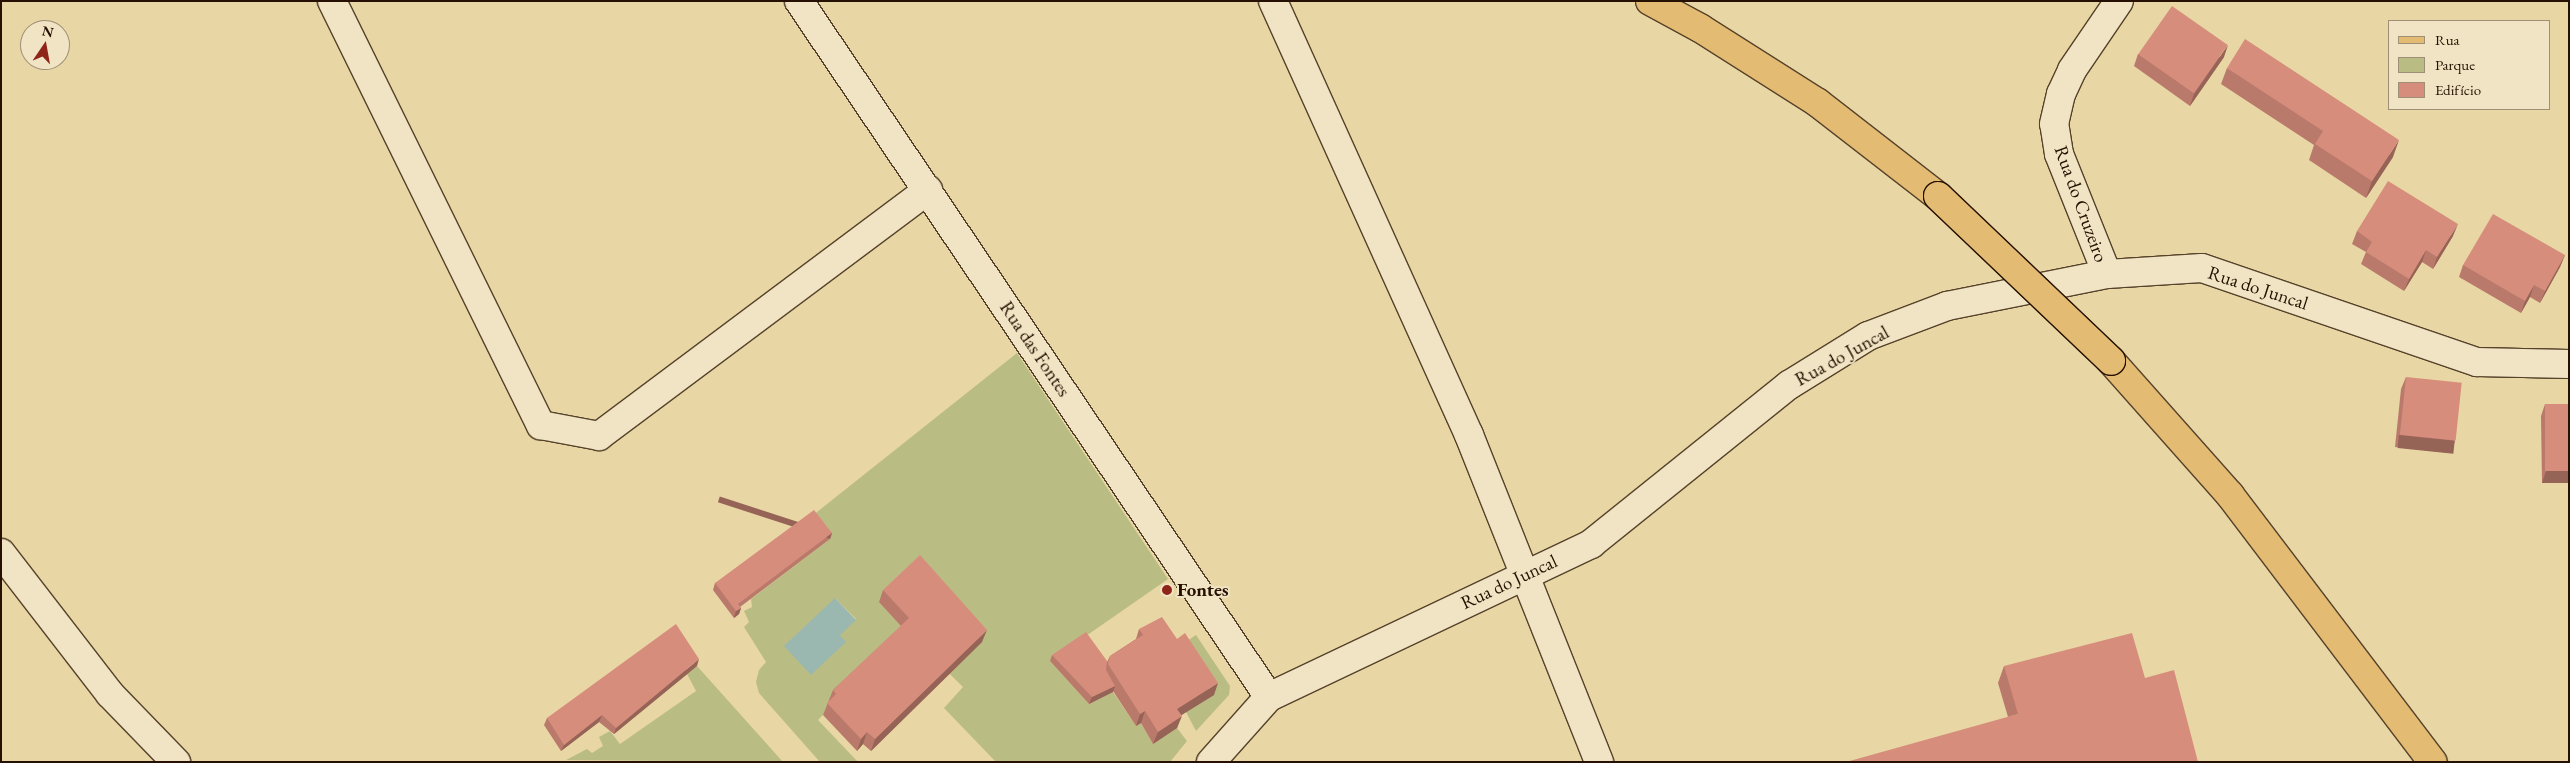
<!DOCTYPE html>
<meta charset="utf-8">
<style>
body{margin:0}
#map{position:relative;width:2570px;height:763px;overflow:hidden;background:#e8d6a4;font-family:"EB Garamond",serif}
div>[style]{position:absolute}
[style*='--x']{left:calc(var(--x)*1px);top:calc(var(--y)*1px);width:calc(var(--w)*1px);rotate:calc(var(--a)*1deg)}
.green>*{inset:0;background:#babd83}
.water>*{inset:0;background:#9ab7b0}
.roads{filter:drop-shadow(1px 0 #56422a) drop-shadow(-1px 0 #56422a) drop-shadow(0 1px #56422a) drop-shadow(0 -1px #56422a)}
.minor>*{height:28px;margin:-14px;padding:0 14px;transform-origin:14px;border-radius:14px;background:#f0e4c4}
.tertiary>*{height:28px;margin:-14px;padding:0 14px;transform-origin:14px;border-radius:14px;background:#f0e4c4}
.primary>*{height:28px;margin:-14px;padding:0 14px;transform-origin:14px;border-radius:14px;background:#e4bb72}
.bridges{filter:drop-shadow(1px 0 #251001) drop-shadow(-1px 0 #251001) drop-shadow(0 1px #251001) drop-shadow(0 -1px #251001)}
.primary-bridge>*{height:28px;margin:-14px;padding:0 14px;transform-origin:14px;border-radius:14px;background:#e4bb72}
.wall>*{inset:0;background:#b9796b}
.shaded-wall>*{inset:0;background:#966357;transform-origin:0 0}
.building>*{inset:0;background:#d78d7c;transform-origin:0 0}
.dots>*{width:14px;height:14px;translate:-50% -50%;box-sizing:border-box;border:2px solid #f0e4c4;border-radius:50%}
span{translate:-50% -50%;white-space:nowrap;text-align:center;line-height:1.15;-webkit-text-stroke:4px #f0e4c4;paint-order:stroke}
.street-label{font-size:19px;color:#251001}
.poi-label{font-size:19px;color:#251001;font-weight:700}
.left{translate:0 -50%;text-align:left}
.frame{position:absolute;inset:0;border:2px solid #251001;pointer-events:none}
.legend{position:absolute;left:2388px;top:20px;width:162px;height:90px;box-sizing:border-box;background:#f0e4c4;border:1px solid #9f8f76;margin:0;padding:6px 9px;list-style:none;font-size:15px;color:#251001}
.legend li{display:flex;align-items:center;gap:10px;height:25px}
.legend b{width:25px;border:1px solid #9f8f76}
.north{position:absolute;left:20px;top:20px;width:50px;height:50px;box-sizing:border-box;background:#f0e4c4;border:1px solid #9f8f76;border-radius:50%;rotate:12deg;font-size:14px;font-weight:700;line-height:20px;text-align:center;color:#251001}
.north::after{content:'';display:block;margin:auto;width:18px;height:22px;background:#8f2418;clip-path:polygon(50% 0,100% 100%,50% 72%,0 100%)}
</style>
<div id="map">
<div class="green">
<i style="clip-path:polygon(evenodd,1017px 353px,1168px 579px,1050px 661px,1089px 704px,1113px 692px,1136px 726px,1141px 723px,1153px 744px,1177px 728px,1187px 741px,1170px 762px,996px 762px,944px 708px,963px 687px,905px 630px,818px 720px,858px 762px,820px 762px,759px 693px,756px 682px,759px 670px,766px 662px,744px 627px,749px 622px,744px 611px,752px 607px,751px 599px,830px 539px,812px 516px,1017px 353px,835px 598px,856px 619px,839px 635px,835px 598px)"></i>
<i style="clip-path:polygon(1196px 635px,1230px 686px,1229px 695px,1196px 731px,1186px 712px,1181px 645px)"></i>
<i style="clip-path:polygon(697px 666px,783px 762px,566px 760px,587px 749px,592px 753px,603px 746px,599px 737px,610px 731px,620px 744px,696px 691px,687px 674px)"></i>
</div>
<div class="water">
<i style="clip-path:polygon(835px 598px,856px 620px,840px 635px,846px 642px,811px 675px,784px 646px)"></i>
</div>
<div class="roads">
<div class="minor">
<i style="--x:332;--y:1;--w:473;--a:63.8"></i>
<i style="--x:541;--y:425;--w:59;--a:10.7"></i>
<i style="--x:599;--y:436;--w:411;--a:-36.8"></i>
<i style="--x:799;--y:1;--w:840;--a:55.97"></i>
<i style="--x:1273;--y:1;--w:476;--a:65.7"></i>
<i style="--x:1469;--y:435;--w:352;--a:68.3"></i>
<i style="--x:2107;--y:274;--w:129;--a:-111.8"></i>
<i style="--x:2059;--y:154;--w:30;--a:-99"></i>
<i style="--x:2054;--y:124;--w:31;--a:-77"></i>
<i style="--x:2061;--y:94;--w:26;--a:-65"></i>
<i style="--x:2072;--y:70;--w:83;--a:-55.7"></i>
<i style="--x:1211;--y:762;--w:87;--a:-48.3"></i>
<i style="--x:1269;--y:697;--w:357;--a:-25.4"></i>
<i style="--x:1591;--y:544;--w:254;--a:-38.8"></i>
<i style="--x:1789;--y:385;--w:93;--a:-31.8"></i>
<i style="--x:1868;--y:336;--w:85;--a:-20.8"></i>
<i style="--x:1947;--y:306;--w:163;--a:-11.3"></i>
<i style="--x:2107;--y:274;--w:95;--a:-3.6"></i>
<i style="--x:2202;--y:268;--w:291;--a:18.9"></i>
<i style="--x:2477;--y:362;--w:92;--a:1.2"></i>
</div>
<div class="tertiary">
<i style="--x:1;--y:553;--w:178;--a:52.3"></i>
<i style="--x:110;--y:694;--w:95;--a:45.9"></i>
</div>
<div class="primary">
<i style="--x:1650;--y:1;--w:57;--a:28.4"></i>
<i style="--x:1700;--y:28;--w:140;--a:32.4"></i>
<i style="--x:1818;--y:103;--w:152;--a:37.8"></i>
<i style="--x:2111;--y:361;--w:179;--a:48.4"></i>
<i style="--x:2230;--y:495;--w:335;--a:52.8"></i>
</div>
</div>
<div class="bridges">
<div class="primary-bridge">
<i style="--x:1938;--y:196;--w:239;--a:43.6"></i>
</div>
</div>
<div class="wall">
<i style="clip-path:polygon(2138px 54px,2224px 57px,2190px 106px,2134px 66px)"></i>
<i style="clip-path:polygon(2227px 68px,2393px 157px,2366px 198px,2309px 160px,2314px 145px,2221px 84px)"></i>
<i style="clip-path:polygon(2357px 231px,2453px 236px,2433px 269px,2422px 262px,2404px 291px,2361px 264px,2366px 252px,2352px 244px)"></i>
<i style="clip-path:polygon(2565px 255px,2560px 267px,2540px 303px,2530px 297px,2521px 313px,2459px 277px,2463px 265px)"></i>
<i style="clip-path:polygon(2406px 377px,2455px 441px,2451px 453px,2395px 447px,2401px 389px)"></i>
<i style="clip-path:polygon(2545px 404px,2569px 404px,2569px 483px,2542px 483px,2541px 416px)"></i>
<i style="clip-path:polygon(832px 533px,830px 539px,740px 607px,741px 608px,739px 614px,734px 618px,713px 590px,715px 583px)"></i>
<i style="clip-path:polygon(883px 590px,982px 642px,871px 751px,863px 744px,857px 751px,823px 715px,833px 690px,901px 626px,879px 602px)"></i>
<i style="clip-path:polygon(1139px 629px,1214px 695px,1181px 715px,1177px 728px,1153px 744px,1141px 723px,1136px 726px,1113px 691px,1113px 692px,1089px 704px,1050px 661px,1052px 655px,1107px 662px,1110px 656px,1136px 639px)"></i>
<i style="clip-path:polygon(697px 666px,614px 734px,599px 722px,561px 751px,544px 725px,547px 718px)"></i>
<i style="clip-path:polygon(2004px 666px,2145px 678px,2008px 717px,1998px 683px)"></i>
</div>
<div class="shaded-wall">
<i style="clip-path:polygon(2228px 45px,2224px 57px,2190px 106px,2194px 94px)"></i>
<i style="clip-path:polygon(2399px 140px,2393px 157px,2366px 198px,2372px 181px)"></i>
<i style="clip-path:polygon(2458px 224px,2453px 236px,2433px 269px,2437px 257px)"></i>
<i style="clip-path:polygon(2426px 250px,2422px 262px,2404px 291px,2409px 279px)"></i>
<i style="clip-path:polygon(2565px 255px,2560px 267px,2540px 303px,2545px 291px)"></i>
<i style="clip-path:polygon(2534px 285px,2530px 297px,2521px 313px,2525px 301px)"></i>
<i style="left:2399px;top:435px;width:56px;height:13px;rotate:6deg"></i>
<i style="clip-path:polygon(2546px 471px,2569px 471px,2569px 483px,2542px 483px)"></i>
<i style="left:832px;top:533px;width:6px;height:118px;rotate:108deg"></i>
<i style="clip-path:polygon(741px 608px,739px 614px,734px 618px,736px 611px)"></i>
<i style="clip-path:polygon(987px 630px,982px 642px,871px 751px,875px 739px)"></i>
<i style="clip-path:polygon(699px 659px,697px 666px,614px 734px,616px 728px)"></i>
<i style="clip-path:polygon(1218px 683px,1214px 695px,1172px 721px,1177px 709px)"></i>
<i style="clip-path:polygon(1115px 686px,1113px 692px,1089px 704px,1092px 697px)"></i>
<i style="clip-path:polygon(1145px 711px,1141px 723px,1136px 726px,1140px 714px)"></i>
<i style="clip-path:polygon(602px 715px,599px 722px,561px 751px,564px 745px)"></i>
<i style="clip-path:polygon(1182px 716px,1177px 728px,1153px 744px,1158px 732px)"></i>
<i style="clip-path:polygon(867px 732px,863px 744px,857px 751px,861px 739px)"></i>
</div>
<div class="building">
<i style="left:2172px;top:6px;width:68px;height:59px;rotate:35deg"></i>
<i style="clip-path:polygon(2245px 39px,2399px 140px,2372px 181px,2315px 144px,2323px 131px,2227px 68px)"></i>
<i style="clip-path:polygon(2388px 181px,2458px 224px,2437px 257px,2426px 250px,2409px 279px,2366px 252px,2372px 242px,2357px 231px)"></i>
<i style="clip-path:polygon(2493px 214px,2565px 255px,2545px 291px,2534px 285px,2525px 301px,2463px 265px)"></i>
<i style="left:2406px;top:377px;width:56px;height:58px;rotate:6deg"></i>
<i style="left:2545px;top:404px;width:24px;height:67px"></i>
<i style="clip-path:polygon(814px 510px,832px 533px,738px 604px,741px 608px,736px 611px,715px 583px)"></i>
<i style="clip-path:polygon(920px 555px,987px 630px,875px 739px,867px 732px,861px 739px,827px 703px,836px 694px,833px 690px,909px 618px,883px 590px)"></i>
<i style="clip-path:polygon(1162px 617px,1177px 639px,1185px 633px,1218px 683px,1177px 709px,1182px 716px,1158px 732px,1145px 711px,1140px 714px,1108px 664px,1110px 656px,1143px 635px,1139px 629px)"></i>
<i style="clip-path:polygon(676px 624px,699px 659px,616px 728px,602px 715px,564px 745px,547px 718px)"></i>
<i style="clip-path:polygon(1086px 632px,1107px 661px,1106px 670px,1115px 686px,1092px 697px,1052px 655px)"></i>
<i style="clip-path:polygon(2132px 633px,2145px 678px,2174px 670px,2198px 762px,1846px 762px,2018px 714px,2004px 666px)"></i>
</div>
<div class="dots">
<i style="left:1167px;top:590px;background:#8f2418"></i>
</div>
<div class="street-label">
<span style="left:2081px;top:204px;rotate:70deg">Rua do Cruzeiro</span>
<span style="left:2258px;top:288px;rotate:18deg">Rua do Juncal</span>
<span style="left:1035px;top:349px;rotate:56deg">Rua das Fontes</span>
<span style="left:1842px;top:356px;rotate:-29deg">Rua do Juncal</span>
<span style="left:1509px;top:582px;rotate:-25deg">Rua do Juncal</span>
</div>
<div class="poi-label">
<span class="left" style="left:1177px;top:590px">Fontes</span>
</div>
<div class="frame"></div>
<ul class="legend">
<li><b style="height:6px;background:#e4bb72"></b>Rua</li>
<li><b style="height:14px;background:#babd83"></b>Parque</li>
<li><b style="height:14px;background:#d78d7c"></b>Edifício</li>
</ul>
<div class="north">N</div>
</div>
